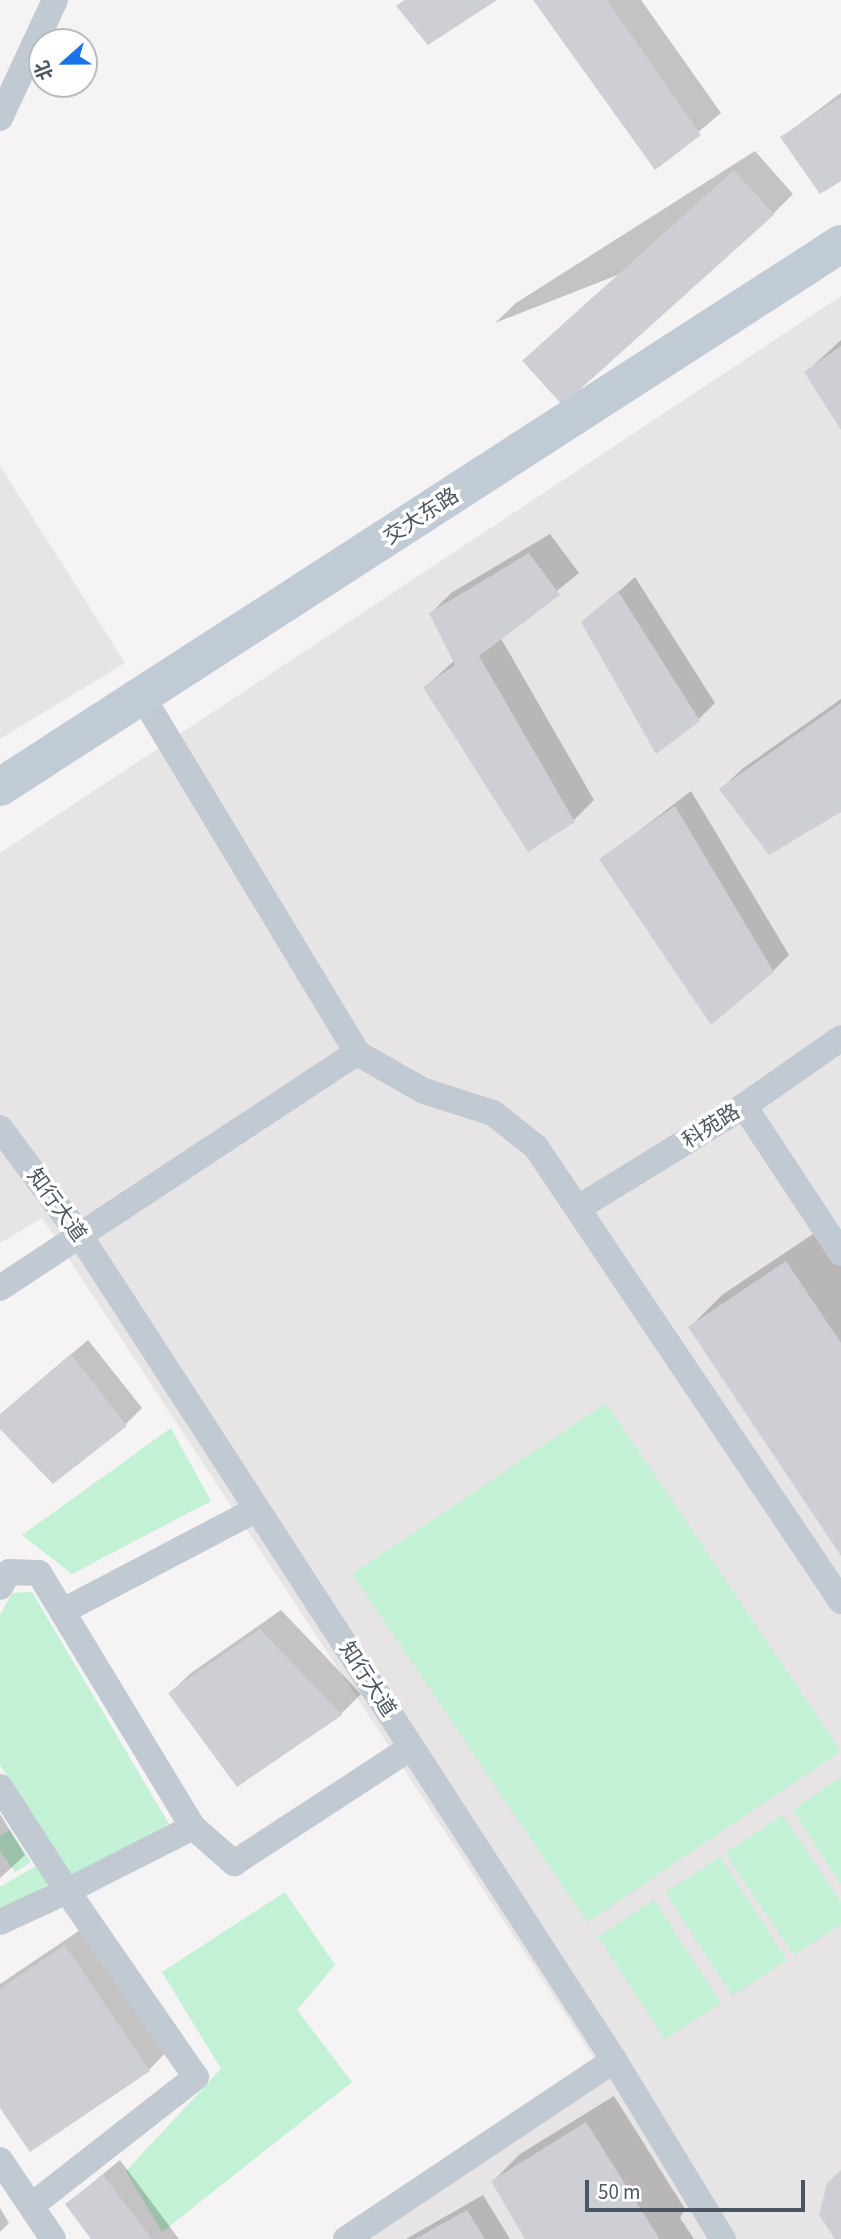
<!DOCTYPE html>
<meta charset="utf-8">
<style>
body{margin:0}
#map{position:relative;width:841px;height:2239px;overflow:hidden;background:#f5f3f3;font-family:"Source Sans 3","Noto Sans SC",sans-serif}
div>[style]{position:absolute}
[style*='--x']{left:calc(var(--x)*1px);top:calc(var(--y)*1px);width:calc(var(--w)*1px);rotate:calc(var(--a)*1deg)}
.education>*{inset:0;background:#e6e4e5}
.green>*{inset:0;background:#c3f1d5;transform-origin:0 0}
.shadow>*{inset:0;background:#0003}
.building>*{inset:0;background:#cdcfd5;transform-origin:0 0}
.street>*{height:26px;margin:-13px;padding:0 13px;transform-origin:13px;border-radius:13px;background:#c1cad2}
.secondary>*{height:38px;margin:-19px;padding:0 19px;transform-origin:19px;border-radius:19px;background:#c1cbd6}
span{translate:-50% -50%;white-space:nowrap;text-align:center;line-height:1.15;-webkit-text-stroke:7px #fff;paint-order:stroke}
.street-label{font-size:21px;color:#4a5661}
.north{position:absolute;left:28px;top:28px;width:70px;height:70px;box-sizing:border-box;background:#fff;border:2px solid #b7bbc0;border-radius:50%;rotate:249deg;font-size:19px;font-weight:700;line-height:28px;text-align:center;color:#4a5661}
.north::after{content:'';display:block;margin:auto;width:24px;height:32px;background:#1a73e8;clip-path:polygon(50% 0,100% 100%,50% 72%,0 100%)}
.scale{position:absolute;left:585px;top:2180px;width:220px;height:32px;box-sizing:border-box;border:4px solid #4a5661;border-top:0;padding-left:9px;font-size:21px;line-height:24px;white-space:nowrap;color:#4a5661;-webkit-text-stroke:5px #fff;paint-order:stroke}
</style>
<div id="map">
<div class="education">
<i style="clip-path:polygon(841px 296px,841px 2239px,338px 2239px,595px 2060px,42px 1218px,0 1243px,0 853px)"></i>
<i style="clip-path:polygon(0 466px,125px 663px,0 739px)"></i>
</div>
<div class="green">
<i style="left:606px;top:1403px;width:420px;height:306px;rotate:56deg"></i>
<i style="clip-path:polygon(171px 1428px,211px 1501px,72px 1574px,22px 1535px)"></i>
<i style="clip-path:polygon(32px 1592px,169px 1824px,72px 1877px,0 1765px,0 1615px,12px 1593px)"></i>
<i style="clip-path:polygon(841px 1777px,841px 1885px,793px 1810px)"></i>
<i style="clip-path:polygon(783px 1815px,841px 1903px,841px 1924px,794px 1955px,725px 1853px)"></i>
<i style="clip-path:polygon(10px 1830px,31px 1862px,15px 1872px,0 1851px,0 1836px)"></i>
<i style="left:720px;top:1857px;width:123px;height:65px;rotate:57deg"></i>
<i style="clip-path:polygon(36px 1866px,48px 1885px,0 1910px,0 1887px)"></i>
<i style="clip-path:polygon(285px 1892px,335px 1965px,297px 2010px,352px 2082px,162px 2232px,126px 2171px,221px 2069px,162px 1972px)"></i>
<i style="left:654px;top:1900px;width:123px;height:67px;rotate:57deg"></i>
</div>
<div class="shadow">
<i style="clip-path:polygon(535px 0,641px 0,721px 113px,655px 168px)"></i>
<i style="clip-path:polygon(841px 93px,841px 179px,782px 137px)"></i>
<i style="clip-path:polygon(755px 151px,793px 194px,773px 214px,495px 323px,516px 303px)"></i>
<i style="clip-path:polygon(841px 340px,841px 427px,806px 372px)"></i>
<i style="clip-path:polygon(550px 534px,579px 573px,500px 637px,594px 800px,574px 820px,425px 687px,454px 661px,431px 613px,451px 593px)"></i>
<i style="clip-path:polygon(635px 577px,715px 703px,699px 719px,583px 623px)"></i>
<i style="clip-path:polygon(841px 699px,841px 810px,721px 789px,742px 769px)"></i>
<i style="clip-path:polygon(691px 791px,789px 955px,773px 971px,601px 860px)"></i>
<i style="clip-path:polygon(819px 1230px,841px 1262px,841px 1553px,690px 1327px,722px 1295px)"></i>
<i style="clip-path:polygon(88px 1340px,142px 1408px,126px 1424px,0 1426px,0 1415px,11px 1405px)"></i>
<i style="clip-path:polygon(281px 1610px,361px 1694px,341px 1714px,170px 1693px,191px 1673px)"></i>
<i style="clip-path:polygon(0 1814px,25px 1855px,0 1878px)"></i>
<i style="clip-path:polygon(86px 1926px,169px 2049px,149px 2070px,0 2105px,0 1984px)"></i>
<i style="clip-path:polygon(614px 2096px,685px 2209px,680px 2218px,694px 2239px,527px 2239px,493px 2181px,520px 2154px)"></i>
<i style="clip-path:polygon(120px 2160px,179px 2239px,94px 2239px,67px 2204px)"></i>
<i style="clip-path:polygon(483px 2195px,510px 2239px,406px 2239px)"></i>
<i style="clip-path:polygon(0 2208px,9px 2223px,0 2232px)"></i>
</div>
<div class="building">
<i style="clip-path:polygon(405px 0,497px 0,428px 45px,396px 6px)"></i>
<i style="clip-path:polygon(533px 0,607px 0,701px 135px,655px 170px)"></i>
<i style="clip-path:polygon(841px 97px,841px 181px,820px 194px,780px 137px)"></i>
<i style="left:734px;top:170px;width:60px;height:285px;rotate:48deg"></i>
<i style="clip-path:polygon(841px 346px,841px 430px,804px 372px)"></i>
<i style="clip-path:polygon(529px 553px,560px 595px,479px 656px,575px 822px,528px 852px,423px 687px,455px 665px,429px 613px)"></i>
<i style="clip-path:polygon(618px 591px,700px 721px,656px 754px,581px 622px)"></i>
<i style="clip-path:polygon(841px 703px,841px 812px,769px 855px,719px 789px)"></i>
<i style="clip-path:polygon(675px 806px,774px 972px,711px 1025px,599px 859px)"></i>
<i style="clip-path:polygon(786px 1261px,841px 1343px,841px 1556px,688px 1327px)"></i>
<i style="clip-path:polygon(71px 1354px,127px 1426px,53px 1484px,0 1429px,0 1414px)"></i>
<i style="clip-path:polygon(260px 1629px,342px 1715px,237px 1787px,168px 1693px)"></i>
<i style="clip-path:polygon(65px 1945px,150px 2071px,30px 2152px,0 2108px,0 1989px)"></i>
<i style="clip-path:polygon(586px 2122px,659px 2238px,658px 2239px,525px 2239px,491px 2181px)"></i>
<i style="clip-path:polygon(841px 2170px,841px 2239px,835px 2239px,819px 2215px,827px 2183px)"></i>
<i style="clip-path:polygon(103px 2175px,152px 2239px,91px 2239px,65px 2204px)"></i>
<i style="clip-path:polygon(467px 2210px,485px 2239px,415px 2239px)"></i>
</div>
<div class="street">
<i style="--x:0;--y:118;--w:130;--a:-65"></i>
<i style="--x:142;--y:696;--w:417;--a:58.9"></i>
<i style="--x:357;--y:1053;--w:77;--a:29.6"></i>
<i style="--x:424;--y:1091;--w:72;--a:17.7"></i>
<i style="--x:493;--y:1113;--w:55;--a:38.3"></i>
<i style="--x:536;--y:1147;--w:547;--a:56.11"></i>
<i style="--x:744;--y:1106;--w:176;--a:56.6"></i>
<i style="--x:0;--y:1128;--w:136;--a:53.4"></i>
<i style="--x:81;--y:1237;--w:981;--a:57.07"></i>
<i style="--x:614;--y:2060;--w:210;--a:58.7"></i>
<i style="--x:578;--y:1208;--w:195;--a:-31.6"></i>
<i style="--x:744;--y:1106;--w:118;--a:-35"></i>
<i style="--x:0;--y:1288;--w:427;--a:-33.4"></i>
<i style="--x:0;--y:1587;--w:17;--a:-59"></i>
<i style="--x:9;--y:1572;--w:30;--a:2"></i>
<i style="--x:39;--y:1573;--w:297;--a:58.8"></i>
<i style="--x:63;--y:1611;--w:219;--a:-27.7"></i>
<i style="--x:0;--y:1787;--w:124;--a:57.2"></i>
<i style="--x:67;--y:1891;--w:141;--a:-26.9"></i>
<i style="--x:193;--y:1827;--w:55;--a:41.3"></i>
<i style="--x:234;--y:1863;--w:212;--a:-33.1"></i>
<i style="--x:0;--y:1922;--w:74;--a:-24.8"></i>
<i style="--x:67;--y:1891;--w:226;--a:55.3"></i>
<i style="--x:196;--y:2077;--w:209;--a:142"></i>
<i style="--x:0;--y:2160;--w:95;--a:56.1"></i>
<i style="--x:346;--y:2239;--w:322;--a:-33.7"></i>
</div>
<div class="secondary">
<i style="--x:0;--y:787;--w:1001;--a:-32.85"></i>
</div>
<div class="street-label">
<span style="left:421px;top:516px;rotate:-33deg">交大东路</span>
<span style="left:711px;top:1126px;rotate:-32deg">科苑路</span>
<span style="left:57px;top:1205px;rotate:54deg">知行大道</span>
<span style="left:368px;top:1679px;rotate:57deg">知行大道</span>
</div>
<div class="north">北</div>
<div class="scale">50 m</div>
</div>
